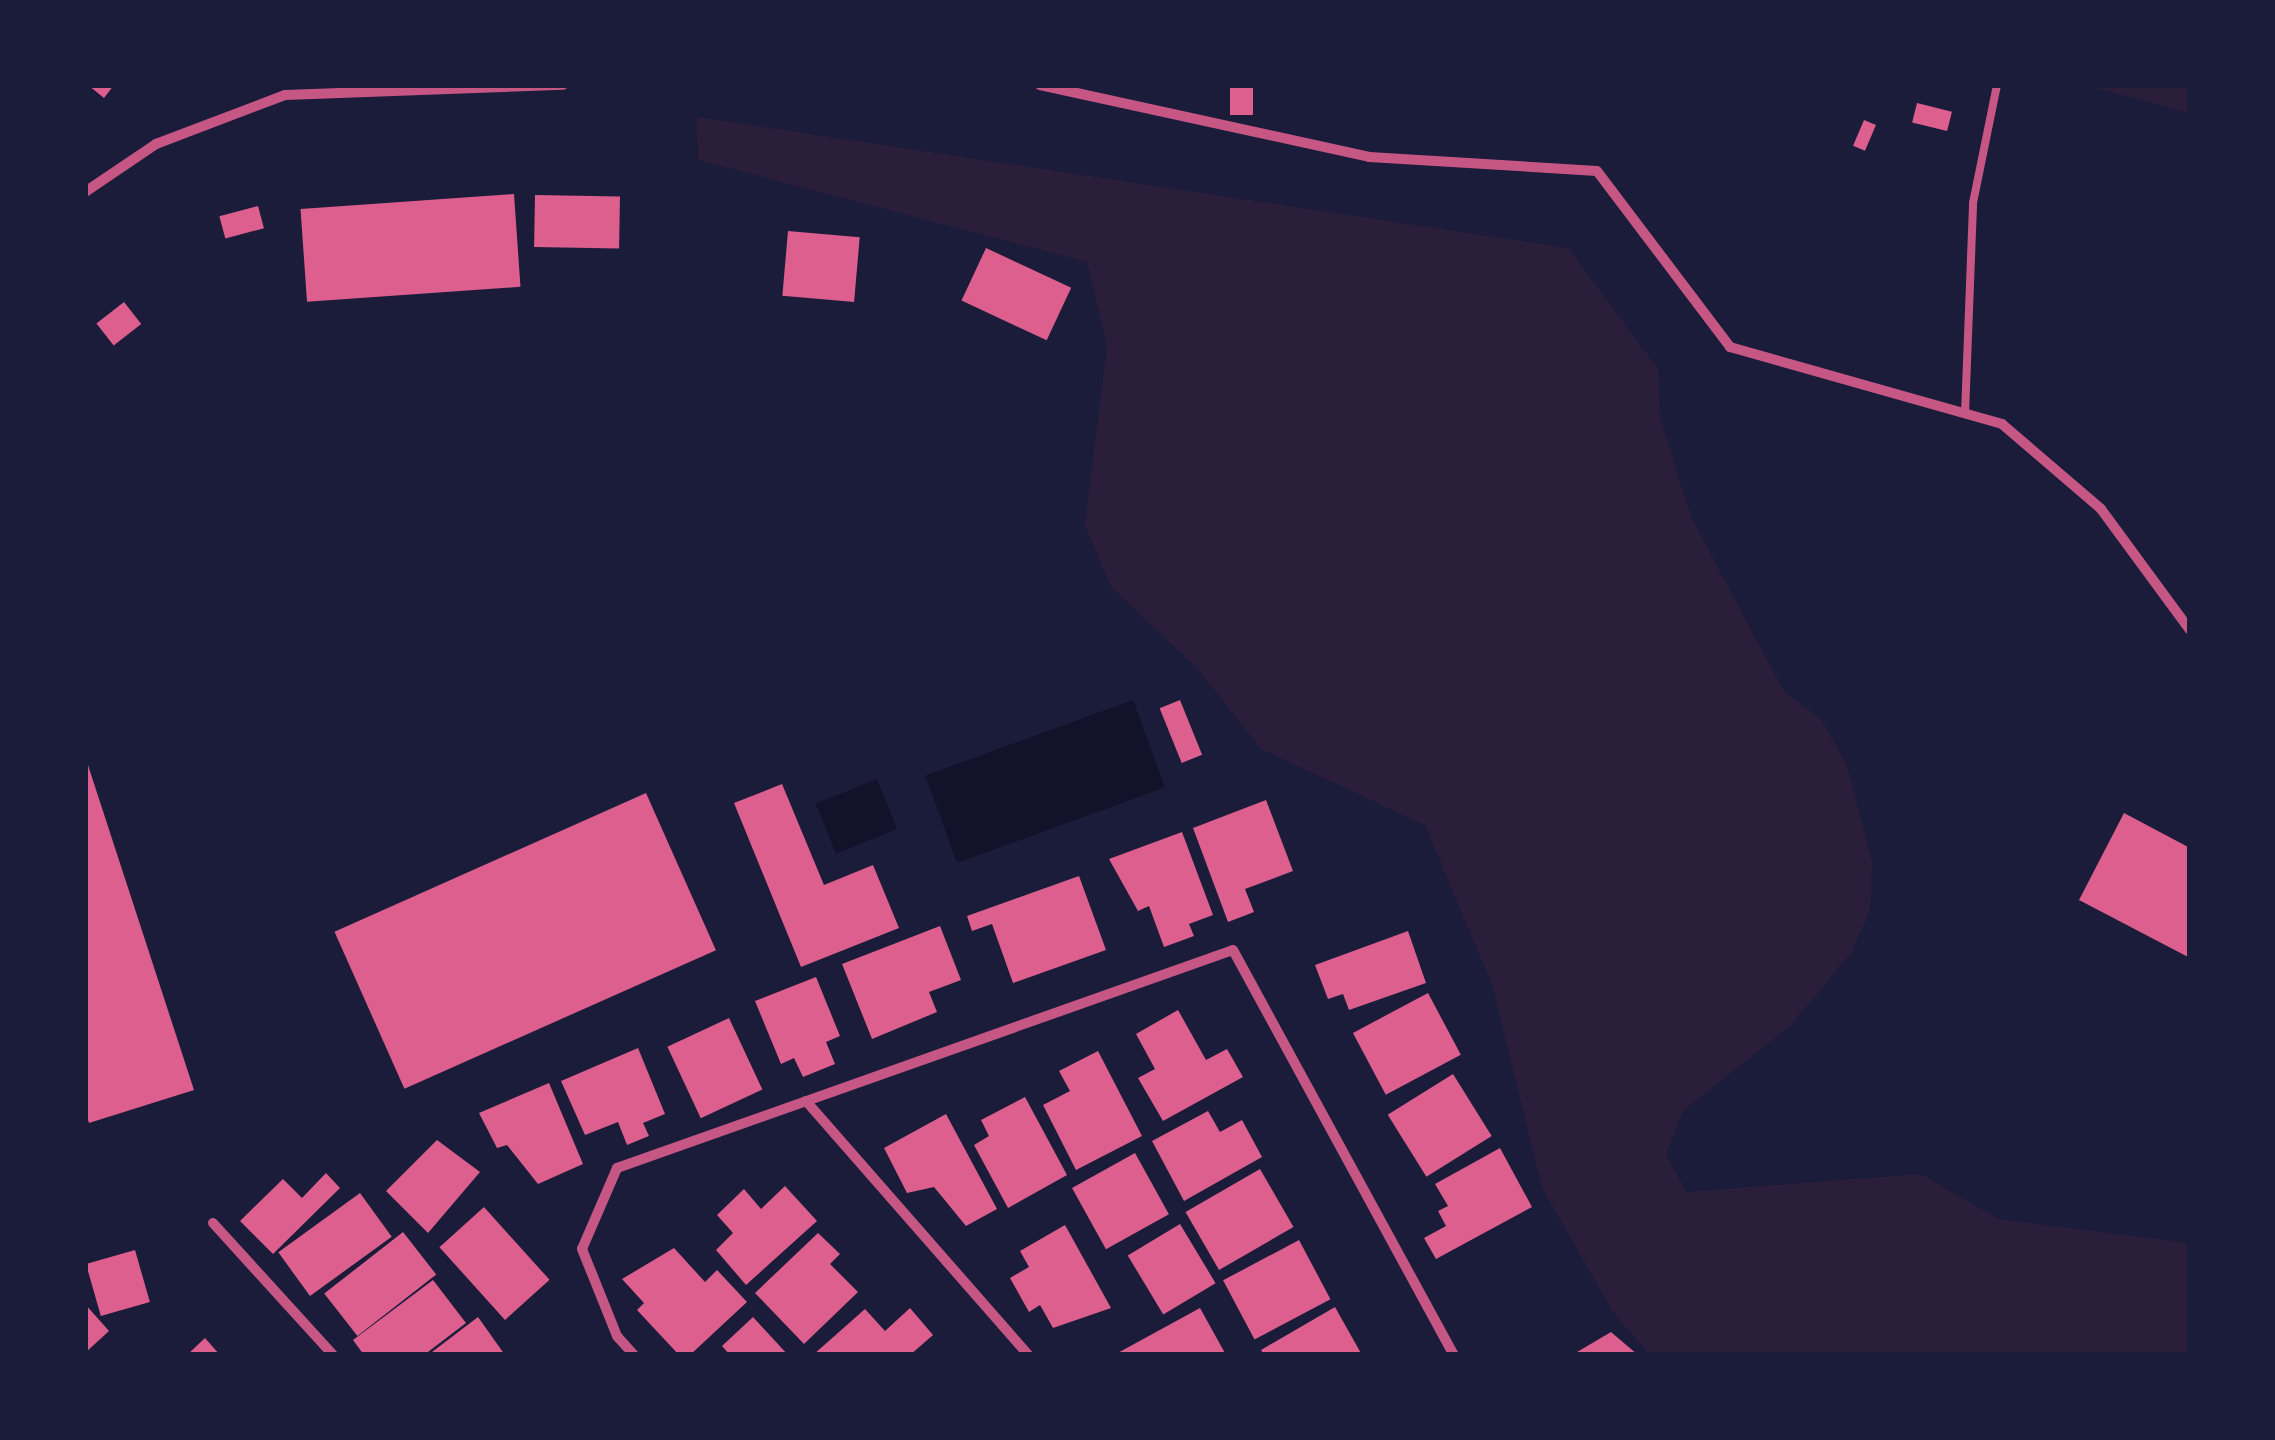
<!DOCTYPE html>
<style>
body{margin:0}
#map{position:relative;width:2275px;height:1440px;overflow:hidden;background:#1b1b3a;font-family:Rubik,sans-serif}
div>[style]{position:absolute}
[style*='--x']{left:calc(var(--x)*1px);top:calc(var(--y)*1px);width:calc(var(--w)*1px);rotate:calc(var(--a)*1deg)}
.green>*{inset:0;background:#2a1e3b}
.water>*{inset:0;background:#12122b;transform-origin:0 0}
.building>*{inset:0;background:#dd5f8e;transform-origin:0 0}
.service>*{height:8px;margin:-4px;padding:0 4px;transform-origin:4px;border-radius:4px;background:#c65784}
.minor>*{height:10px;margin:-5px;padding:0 5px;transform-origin:5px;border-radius:5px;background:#c65784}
span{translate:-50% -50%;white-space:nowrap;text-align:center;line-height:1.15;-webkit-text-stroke:10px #1b1b3a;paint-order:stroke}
.frame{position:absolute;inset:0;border:88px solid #1b1b3a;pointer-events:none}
</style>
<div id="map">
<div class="green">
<i style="clip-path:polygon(2085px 85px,2190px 85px,2190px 113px)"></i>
<i style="clip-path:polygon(697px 117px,1568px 248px,1658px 369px,1660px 418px,1691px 517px,1783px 690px,1822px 721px,1846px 763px,1872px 862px,1870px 910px,1851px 953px,1790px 1026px,1683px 1111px,1666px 1154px,1686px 1192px,1921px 1174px,1998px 1219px,2190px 1243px,2190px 1355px,1650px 1355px,1613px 1312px,1542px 1188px,1493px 987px,1425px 825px,1261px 749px,1197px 668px,1111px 587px,1085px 525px,1107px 346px,1087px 262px,698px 160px)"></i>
</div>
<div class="water">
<i style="left:1133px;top:700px;width:93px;height:221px;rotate:70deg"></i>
<i style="left:877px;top:779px;width:54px;height:66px;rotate:68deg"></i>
</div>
<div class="building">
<i style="clip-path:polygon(88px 85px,114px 85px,104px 98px)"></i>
<i style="left:1230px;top:85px;width:23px;height:30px"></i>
<i style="left:1917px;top:103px;width:36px;height:20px;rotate:14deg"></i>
<i style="left:1864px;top:120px;width:13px;height:28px;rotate:23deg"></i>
<i style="left:514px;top:194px;width:93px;height:214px;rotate:86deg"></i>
<i style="left:535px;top:195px;width:85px;height:52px;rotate:1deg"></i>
<i style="left:258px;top:206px;width:23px;height:40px;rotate:75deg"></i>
<i style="left:788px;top:231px;width:72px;height:65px;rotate:5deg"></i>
<i style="left:986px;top:248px;width:94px;height:58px;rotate:25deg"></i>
<i style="left:124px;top:302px;width:28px;height:35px;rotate:52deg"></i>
<i style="left:1180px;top:700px;width:59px;height:22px;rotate:68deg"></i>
<i style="clip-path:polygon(86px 759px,194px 1090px,89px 1123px,85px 1111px)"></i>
<i style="clip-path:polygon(782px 784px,824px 885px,873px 865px,899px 928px,801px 967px,734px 803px)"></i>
<i style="left:646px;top:793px;width:172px;height:341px;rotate:66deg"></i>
<i style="clip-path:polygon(1266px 800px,1293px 871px,1245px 889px,1254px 912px,1228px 922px,1193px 828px)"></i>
<i style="clip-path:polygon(2124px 813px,2190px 848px,2190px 958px,2079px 900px)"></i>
<i style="clip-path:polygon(1182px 832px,1213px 915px,1189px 924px,1194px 936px,1164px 947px,1149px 906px,1138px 911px,1109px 859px)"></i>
<i style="clip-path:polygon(1079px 876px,1106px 950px,1013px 983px,992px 924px,972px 931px,967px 916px)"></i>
<i style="clip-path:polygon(940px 926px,961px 980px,929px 992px,937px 1012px,872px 1039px,842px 964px)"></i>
<i style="clip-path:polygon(1408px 931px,1426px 983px,1349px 1010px,1343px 994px,1328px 999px,1315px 965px)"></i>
<i style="clip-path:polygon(816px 977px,840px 1036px,826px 1042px,835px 1064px,803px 1077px,794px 1058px,781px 1064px,755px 1001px)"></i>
<i style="left:1428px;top:993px;width:70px;height:85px;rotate:62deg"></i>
<i style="clip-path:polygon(1178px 1010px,1206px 1060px,1227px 1049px,1243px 1077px,1163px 1121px,1138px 1078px,1155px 1069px,1136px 1034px)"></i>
<i style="left:729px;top:1018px;width:79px;height:68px;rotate:65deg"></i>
<i style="clip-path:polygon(638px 1048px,665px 1114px,643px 1123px,649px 1136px,627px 1145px,618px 1122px,585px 1135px,561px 1081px)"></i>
<i style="clip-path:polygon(1098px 1051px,1142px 1136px,1076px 1170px,1043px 1105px,1070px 1091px,1059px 1071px)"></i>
<i style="left:1453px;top:1074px;width:73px;height:77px;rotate:58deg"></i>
<i style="clip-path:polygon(549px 1083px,583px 1164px,538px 1184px,507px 1145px,497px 1148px,479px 1113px)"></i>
<i style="clip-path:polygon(1025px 1097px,1067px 1175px,1008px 1208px,974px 1145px,989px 1136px,981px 1120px)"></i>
<i style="clip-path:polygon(1208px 1111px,1220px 1132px,1242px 1120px,1262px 1157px,1184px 1201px,1152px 1141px)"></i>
<i style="clip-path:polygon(946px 1114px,997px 1209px,966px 1226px,934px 1187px,907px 1193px,884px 1148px)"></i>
<i style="clip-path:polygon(437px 1140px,480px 1172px,428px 1233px,386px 1191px)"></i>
<i style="clip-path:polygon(1500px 1148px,1532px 1207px,1436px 1259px,1424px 1238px,1446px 1226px,1438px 1211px,1448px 1206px,1435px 1184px)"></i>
<i style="left:1135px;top:1153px;width:70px;height:72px;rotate:61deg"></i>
<i style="left:1260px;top:1169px;width:67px;height:86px;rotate:60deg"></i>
<i style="clip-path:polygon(326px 1173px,340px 1188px,273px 1254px,240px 1221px,283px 1179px,302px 1198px)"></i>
<i style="clip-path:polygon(785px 1186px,817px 1221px,746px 1285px,716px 1250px,733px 1233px,717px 1215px,744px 1189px,761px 1209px)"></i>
<i style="left:360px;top:1193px;width:54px;height:101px;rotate:54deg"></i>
<i style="left:484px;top:1207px;width:98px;height:60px;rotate:48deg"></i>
<i style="left:1180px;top:1224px;width:69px;height:61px;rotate:59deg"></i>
<i style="clip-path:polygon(1065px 1225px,1111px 1308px,1053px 1328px,1040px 1305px,1029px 1312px,1010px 1278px,1029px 1267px,1020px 1251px)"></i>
<i style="left:403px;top:1232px;width:54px;height:100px;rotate:52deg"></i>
<i style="clip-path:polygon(818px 1233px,840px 1254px,830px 1264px,858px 1292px,804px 1344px,755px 1293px)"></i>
<i style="left:1299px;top:1240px;width:67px;height:86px;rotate:62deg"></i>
<i style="clip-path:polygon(674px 1248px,705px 1282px,717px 1270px,747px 1302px,690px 1355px,679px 1355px,637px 1310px,644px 1303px,622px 1279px)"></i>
<i style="left:135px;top:1250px;width:54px;height:51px;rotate:74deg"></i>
<i style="clip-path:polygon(433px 1280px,466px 1323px,424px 1355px,364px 1355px,353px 1340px)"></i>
<i style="clip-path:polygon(85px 1304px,109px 1331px,85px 1353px)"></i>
<i style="clip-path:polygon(1335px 1307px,1362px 1355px,1264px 1355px,1261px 1350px)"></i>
<i style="clip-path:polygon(910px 1308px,933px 1335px,910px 1355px,813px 1355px,865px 1309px,885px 1331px)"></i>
<i style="clip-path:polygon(1200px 1308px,1226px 1355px,1114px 1355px)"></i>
<i style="clip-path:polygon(478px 1317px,505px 1355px,428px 1355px)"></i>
<i style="clip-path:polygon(753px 1317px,788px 1355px,730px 1355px,722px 1346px)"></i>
<i style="clip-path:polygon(1611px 1332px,1638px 1355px,1572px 1355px)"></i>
<i style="clip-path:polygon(205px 1338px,220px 1355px,187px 1355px)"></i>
</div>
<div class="service">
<i style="--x:1965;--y:414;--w:211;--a:-87.8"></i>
<i style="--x:1973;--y:203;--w:120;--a:-78.5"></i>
</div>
<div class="minor">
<i style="--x:1040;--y:85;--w:337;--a:12.3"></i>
<i style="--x:1369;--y:157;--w:228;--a:3.5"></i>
<i style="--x:1597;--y:171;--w:221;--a:52.9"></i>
<i style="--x:1730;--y:347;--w:283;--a:15.8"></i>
<i style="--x:2002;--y:424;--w:130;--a:40.6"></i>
<i style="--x:2101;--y:509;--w:150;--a:53.7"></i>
<i style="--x:85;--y:192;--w:86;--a:-34.1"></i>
<i style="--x:156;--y:144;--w:138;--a:-20.8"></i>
<i style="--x:285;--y:95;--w:278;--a:-2.1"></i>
<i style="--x:806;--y:1101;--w:337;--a:48.8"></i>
<i style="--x:213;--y:1223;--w:178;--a:47.7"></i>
<i style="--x:634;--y:1355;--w:25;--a:-132"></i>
<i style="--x:617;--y:1336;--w:94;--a:-111.9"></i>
<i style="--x:582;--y:1249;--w:88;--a:-66.6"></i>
<i style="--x:617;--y:1168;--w:653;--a:-19.49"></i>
<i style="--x:1233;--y:950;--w:461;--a:61.4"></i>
</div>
<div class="frame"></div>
</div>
